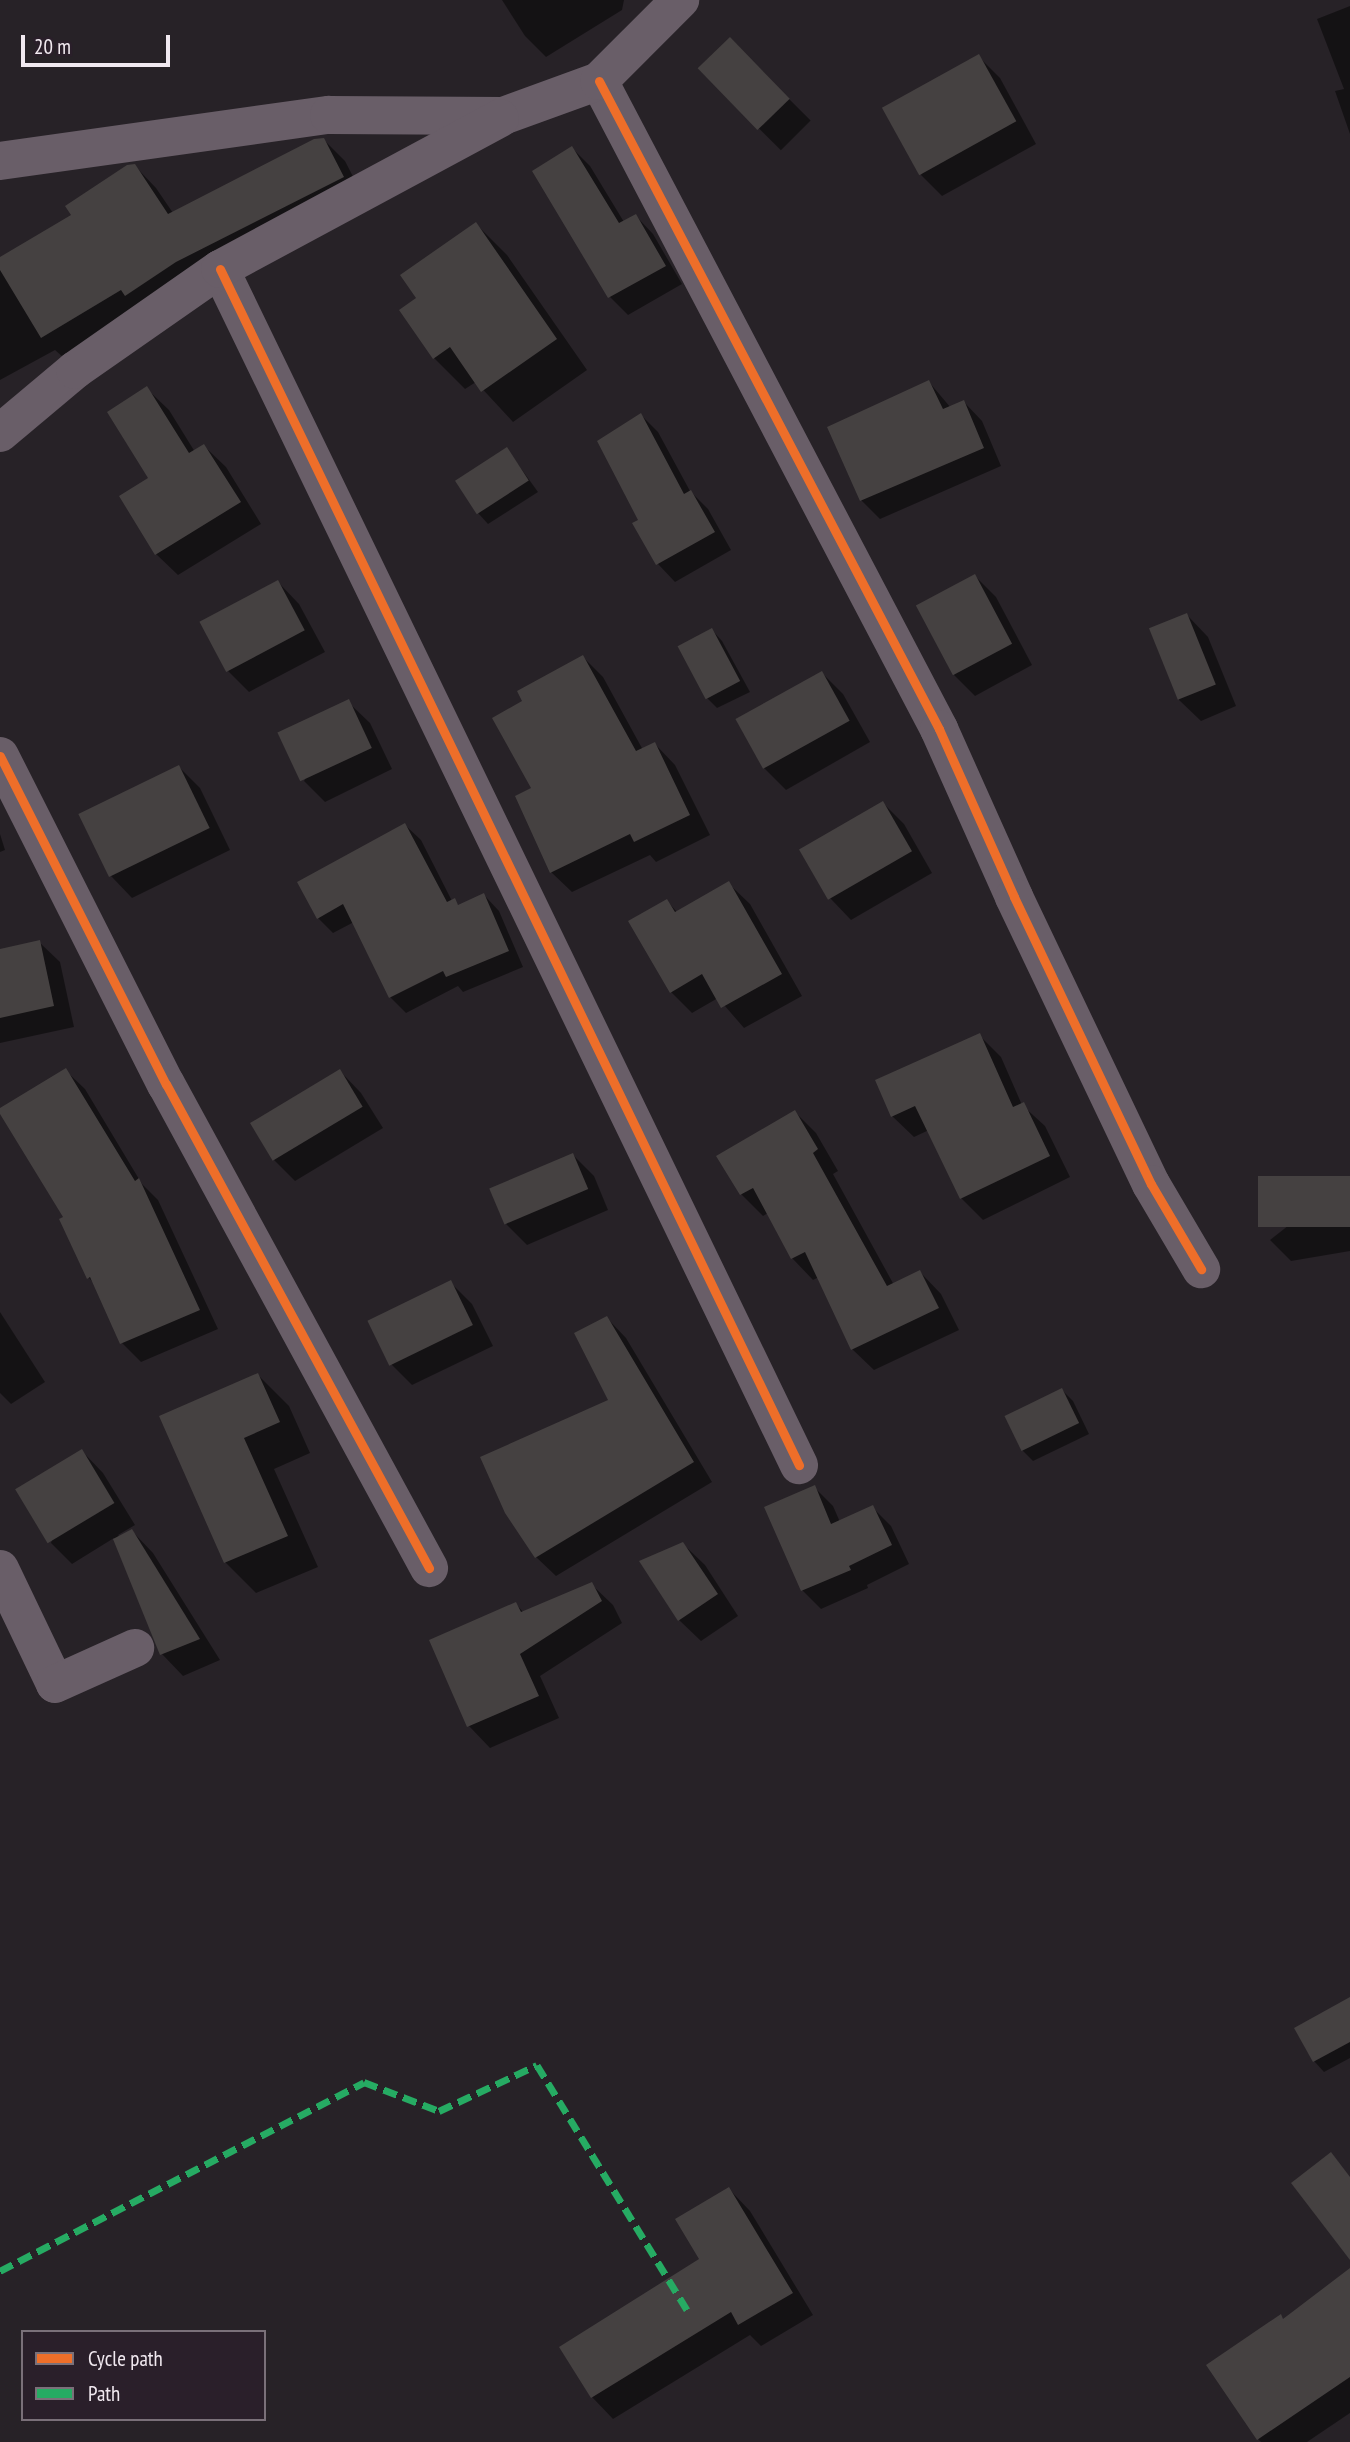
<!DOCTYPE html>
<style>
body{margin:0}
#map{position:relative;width:1350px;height:2442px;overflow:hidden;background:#272227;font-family:"PT Sans Narrow",sans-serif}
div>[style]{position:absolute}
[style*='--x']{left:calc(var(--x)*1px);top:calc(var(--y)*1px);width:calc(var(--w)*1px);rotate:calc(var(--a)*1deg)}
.shadow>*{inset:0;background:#0007;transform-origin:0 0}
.building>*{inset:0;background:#454141;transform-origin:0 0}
.minor>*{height:38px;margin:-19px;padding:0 19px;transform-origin:19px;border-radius:19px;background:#695e68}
.quiet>*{height:7px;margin-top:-3.5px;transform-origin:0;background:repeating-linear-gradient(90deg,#26ab63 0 14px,transparent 0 21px)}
.cycleway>*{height:9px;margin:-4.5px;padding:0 4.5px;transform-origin:4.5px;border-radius:4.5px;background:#ee6e29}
span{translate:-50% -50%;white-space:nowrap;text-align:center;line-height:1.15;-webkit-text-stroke:5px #2a1f2a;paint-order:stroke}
.legend{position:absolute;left:21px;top:2330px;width:245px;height:91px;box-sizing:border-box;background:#2a1f2a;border:2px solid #7a7079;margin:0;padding:9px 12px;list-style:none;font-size:21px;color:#f1e9f0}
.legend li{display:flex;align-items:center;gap:14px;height:35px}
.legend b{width:35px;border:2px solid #7a7079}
.scale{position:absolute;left:21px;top:35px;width:149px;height:32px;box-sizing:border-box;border:4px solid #f1e9f0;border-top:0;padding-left:9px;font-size:21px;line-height:24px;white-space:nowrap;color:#f1e9f0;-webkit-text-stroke:5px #2a1f2a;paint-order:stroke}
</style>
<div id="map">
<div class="shadow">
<i style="clip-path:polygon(502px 0,624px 0,622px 10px,546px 57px,525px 36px)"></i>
<i style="clip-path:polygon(1350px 6px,1350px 134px,1335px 91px,1344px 89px,1317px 19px)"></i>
<i style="left:730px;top:40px;width:114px;height:42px;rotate:45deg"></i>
<i style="clip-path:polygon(979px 57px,1000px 78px,1036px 144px,942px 196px,921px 175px)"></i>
<i style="clip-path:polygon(324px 140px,345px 161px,364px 198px,64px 358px,55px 350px,0 380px,0 259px,73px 215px,135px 166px,156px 188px,173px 213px)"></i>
<i style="clip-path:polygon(572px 148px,590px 166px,624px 222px,636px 216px,653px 234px,682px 284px,628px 315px,610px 297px)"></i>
<i style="clip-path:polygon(476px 224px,507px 255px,587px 370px,513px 422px,476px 382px,465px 389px,434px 358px,418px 298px)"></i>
<i style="clip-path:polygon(929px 382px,951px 408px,964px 402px,982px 421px,1001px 466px,880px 519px,861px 500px)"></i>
<i style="clip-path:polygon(147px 389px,169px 410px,195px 452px,204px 446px,226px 467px,261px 524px,178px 575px,156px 554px)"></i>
<i style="clip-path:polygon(641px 415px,658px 432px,690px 491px,708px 509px,731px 550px,675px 582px,658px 564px,635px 524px,641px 520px)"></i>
<i style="clip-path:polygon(507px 449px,538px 492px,488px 524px,478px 513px)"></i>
<i style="clip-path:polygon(975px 576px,996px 597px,1032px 665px,975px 696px,954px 675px)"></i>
<i style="clip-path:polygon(278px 582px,299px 604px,325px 652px,249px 692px,228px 671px)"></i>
<i style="clip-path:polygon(1187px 615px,1208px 637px,1236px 706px,1201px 721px,1179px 700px)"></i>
<i style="clip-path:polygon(712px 630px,722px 641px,750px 692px,717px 708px,707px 698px)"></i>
<i style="clip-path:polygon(583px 657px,603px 677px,643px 750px,655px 744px,675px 765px,710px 835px,656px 862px,650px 855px,572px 892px,551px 872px,534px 789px,524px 702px)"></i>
<i style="clip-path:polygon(822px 673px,843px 694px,870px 742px,786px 790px,764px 768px,737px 719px)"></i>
<i style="clip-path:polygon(348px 702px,370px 723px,392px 769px,325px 802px,304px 781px)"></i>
<i style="clip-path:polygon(179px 767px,200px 788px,230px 850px,132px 898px,111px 876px,81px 815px)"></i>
<i style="clip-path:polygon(883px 803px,904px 824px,932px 873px,851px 920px,830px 898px)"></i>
<i style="clip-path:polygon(405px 825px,421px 840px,452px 901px,460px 906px,484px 895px,499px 911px,523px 967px,463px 992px,458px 986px,406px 1013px,390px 997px,354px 922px,333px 933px,318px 918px)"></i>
<i style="clip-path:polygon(0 834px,5px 850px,0 852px)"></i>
<i style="clip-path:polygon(728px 883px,750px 904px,802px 996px,744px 1028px,718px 998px,692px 1013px,671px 992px,667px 901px,677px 912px)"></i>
<i style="clip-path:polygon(39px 942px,60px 962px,74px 1027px,0 1043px,0 951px)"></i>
<i style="clip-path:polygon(979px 1035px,1001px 1057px,1022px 1105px,1045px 1126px,1070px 1177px,983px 1220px,961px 1198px,929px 1130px,914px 1137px,892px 1116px)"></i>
<i style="clip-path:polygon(65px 1070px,85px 1089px,142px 1184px,158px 1200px,218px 1329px,141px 1362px,122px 1343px,96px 1285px,89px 1278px,65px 1218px,0 1111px)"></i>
<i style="clip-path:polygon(340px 1071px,361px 1093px,383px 1128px,295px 1181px,274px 1160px)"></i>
<i style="clip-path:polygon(795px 1112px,816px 1133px,838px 1171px,833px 1174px,894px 1285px,920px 1272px,941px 1294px,959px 1330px,874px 1370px,852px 1349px,819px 1277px,813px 1280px,792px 1258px,768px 1213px,763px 1216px,741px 1194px,719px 1157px)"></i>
<i style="clip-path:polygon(573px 1155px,594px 1176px,608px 1210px,527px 1245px,506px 1224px)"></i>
<i style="clip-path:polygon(1350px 1177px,1350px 1251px,1291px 1261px,1270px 1240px)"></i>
<i style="clip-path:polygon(451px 1283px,472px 1304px,493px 1346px,412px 1385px,391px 1364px)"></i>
<i style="clip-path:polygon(0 1312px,45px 1382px,11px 1404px,0 1393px)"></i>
<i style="clip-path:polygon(607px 1318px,626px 1338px,712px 1482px,556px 1576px,536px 1557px,610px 1401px)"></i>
<i style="clip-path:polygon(258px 1375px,289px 1406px,310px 1453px,274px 1469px,318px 1567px,256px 1593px,225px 1562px,161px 1417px)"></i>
<i style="clip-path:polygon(1062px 1390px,1073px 1401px,1089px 1434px,1033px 1461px,1022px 1450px)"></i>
<i style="clip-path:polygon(82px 1451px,103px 1473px,135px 1525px,118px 1535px,120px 1537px,132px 1531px,153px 1553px,220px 1660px,183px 1676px,162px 1654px,114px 1538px,72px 1564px,51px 1543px)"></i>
<i style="clip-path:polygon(814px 1487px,833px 1506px,840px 1522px,872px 1507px,891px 1526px,909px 1564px,867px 1585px,868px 1588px,821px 1609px,802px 1590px)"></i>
<i style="clip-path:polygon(683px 1544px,705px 1565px,738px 1616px,701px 1641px,679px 1620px)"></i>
<i style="clip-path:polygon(591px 1584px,613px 1605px,622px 1623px,540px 1676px,559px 1718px,490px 1748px,469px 1726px,431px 1641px,516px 1604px,524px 1613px)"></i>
<i style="clip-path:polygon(1350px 1999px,1350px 2058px,1324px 2072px,1314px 2061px)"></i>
<i style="clip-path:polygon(729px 2189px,750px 2211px,813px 2315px,761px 2346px,750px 2335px,613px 2419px,592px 2397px,701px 2260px)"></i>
<i style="clip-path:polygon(1350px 2270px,1350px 2413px,1307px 2442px,1261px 2442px,1258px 2439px,1284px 2320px)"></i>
</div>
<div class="building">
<i style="left:730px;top:37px;width:86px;height:45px;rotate:46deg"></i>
<i style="left:979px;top:54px;width:77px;height:111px;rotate:61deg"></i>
<i style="clip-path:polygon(324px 138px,344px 177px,176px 262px,125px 296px,121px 290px,41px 338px,0 270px,0 257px,71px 215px,65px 206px,127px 165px,135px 164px,168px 214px,314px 139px)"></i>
<i style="clip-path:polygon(572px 146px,619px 223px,636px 214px,666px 266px,608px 298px,532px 171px)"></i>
<i style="clip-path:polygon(476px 222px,557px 339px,481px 392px,450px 347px,433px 359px,399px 310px,416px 298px,400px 275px)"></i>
<i style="clip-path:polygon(929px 380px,943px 409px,964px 400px,984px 448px,860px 501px,827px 427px)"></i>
<i style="clip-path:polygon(147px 386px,189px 453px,204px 444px,241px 502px,155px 555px,119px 496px,148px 478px,107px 412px)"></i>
<i style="clip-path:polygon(641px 413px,684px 494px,691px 490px,715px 532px,656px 565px,632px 523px,638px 520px,597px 441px)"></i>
<i style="left:507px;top:447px;width:40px;height:62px;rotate:57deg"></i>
<i style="left:975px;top:574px;width:79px;height:67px;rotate:62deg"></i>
<i style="left:278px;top:580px;width:57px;height:89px;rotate:62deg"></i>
<i style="left:1187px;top:613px;width:77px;height:41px;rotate:68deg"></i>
<i style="left:712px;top:628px;width:60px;height:39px;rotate:62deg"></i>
<i style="clip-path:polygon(583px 655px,636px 751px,655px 742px,690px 815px,634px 842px,630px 834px,550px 873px,515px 796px,531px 788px,492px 718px,522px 701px,517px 691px)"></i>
<i style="left:822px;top:671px;width:57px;height:99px;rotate:61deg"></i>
<i style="left:349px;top:699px;width:54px;height:79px;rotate:65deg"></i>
<i style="left:179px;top:765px;width:70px;height:112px;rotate:64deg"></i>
<i style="left:883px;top:801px;width:58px;height:97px;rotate:60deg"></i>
<i style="clip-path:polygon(405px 823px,447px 902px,455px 898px,458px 905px,484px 893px,509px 951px,446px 977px,443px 971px,389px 998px,343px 904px,317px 919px,297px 882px)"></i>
<i style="clip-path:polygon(729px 881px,782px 974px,721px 1008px,702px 974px,670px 993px,628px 921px,667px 899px,675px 912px)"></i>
<i style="clip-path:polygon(40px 940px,54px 1006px,0 1018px,0 949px)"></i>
<i style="clip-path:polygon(980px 1033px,1013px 1107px,1024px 1102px,1050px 1156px,960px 1199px,915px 1106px,891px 1117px,875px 1080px)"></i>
<i style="clip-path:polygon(66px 1068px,135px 1181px,139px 1178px,200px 1310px,120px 1344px,90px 1277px,87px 1279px,59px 1219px,63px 1217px,0 1114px,0 1108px)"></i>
<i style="left:340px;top:1069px;width:44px;height:105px;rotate:59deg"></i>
<i style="clip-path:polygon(795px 1110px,818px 1149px,813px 1153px,887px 1286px,920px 1270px,939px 1308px,851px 1350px,805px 1252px,791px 1259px,753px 1188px,740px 1195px,716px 1156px)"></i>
<i style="left:573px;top:1153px;width:39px;height:91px;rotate:67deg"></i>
<i style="left:1350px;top:1176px;width:51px;height:92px;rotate:90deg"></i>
<i style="left:451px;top:1280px;width:50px;height:93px;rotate:64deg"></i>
<i style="clip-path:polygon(607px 1316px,694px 1462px,535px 1558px,505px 1513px,480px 1457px,608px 1400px,574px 1333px)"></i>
<i style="clip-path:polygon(258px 1373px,280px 1422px,244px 1438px,288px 1536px,224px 1563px,159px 1416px)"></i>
<i style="left:1062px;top:1388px;width:39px;height:64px;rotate:64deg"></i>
<i style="left:82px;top:1449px;width:63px;height:78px;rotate:59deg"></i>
<i style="clip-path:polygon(815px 1485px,831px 1524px,873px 1505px,892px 1545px,849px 1566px,851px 1570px,801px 1591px,764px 1507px)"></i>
<i style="clip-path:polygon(132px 1529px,200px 1639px,160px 1655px,113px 1539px)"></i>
<i style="clip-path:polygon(683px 1542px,718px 1594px,678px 1621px,639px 1561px)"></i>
<i style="clip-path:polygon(592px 1582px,602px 1601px,520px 1654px,539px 1696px,467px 1727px,429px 1640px,516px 1602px,521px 1612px)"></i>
<i style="clip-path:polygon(1350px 1997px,1350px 2042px,1313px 2062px,1294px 2028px)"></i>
<i style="clip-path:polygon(1331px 2152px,1350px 2177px,1350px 2260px,1291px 2183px)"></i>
<i style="clip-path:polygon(729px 2187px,793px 2293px,738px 2325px,731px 2312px,591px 2398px,559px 2347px,699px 2259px,675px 2219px)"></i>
<i style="clip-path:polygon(1350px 2268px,1350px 2377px,1257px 2440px,1206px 2365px,1281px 2314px,1283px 2319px)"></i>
</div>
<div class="minor">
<i style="--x:599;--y:81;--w:732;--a:62.31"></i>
<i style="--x:939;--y:729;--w:184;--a:65.9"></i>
<i style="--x:1014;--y:897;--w:318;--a:64.5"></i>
<i style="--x:1151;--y:1184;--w:99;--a:59.5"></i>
<i style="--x:0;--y:161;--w:332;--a:-8"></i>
<i style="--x:329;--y:115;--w:174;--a:0.3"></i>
<i style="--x:503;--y:116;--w:102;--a:-20"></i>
<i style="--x:599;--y:81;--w:115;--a:-45"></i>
<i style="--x:220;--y:269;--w:1329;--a:64.17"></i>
<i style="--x:0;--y:433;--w:98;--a:-40"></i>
<i style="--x:75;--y:370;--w:177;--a:-34.9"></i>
<i style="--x:220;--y:269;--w:318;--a:-28.3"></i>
<i style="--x:0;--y:756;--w:368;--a:63.2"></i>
<i style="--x:166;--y:1084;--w:551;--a:61.48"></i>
<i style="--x:0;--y:1569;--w:127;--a:64.4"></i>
<i style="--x:55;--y:1684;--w:88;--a:-24.2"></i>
</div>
<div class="quiet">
<i style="--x:0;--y:2271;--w:410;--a:-27.4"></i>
<i style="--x:364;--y:2082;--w:80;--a:21.1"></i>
<i style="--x:439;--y:2111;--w:108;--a:-25.1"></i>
<i style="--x:537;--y:2065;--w:287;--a:58.5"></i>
</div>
<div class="cycleway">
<i style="--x:599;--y:81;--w:732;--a:62.31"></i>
<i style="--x:939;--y:729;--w:184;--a:65.9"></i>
<i style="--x:1014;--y:897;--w:318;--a:64.5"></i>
<i style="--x:1151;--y:1184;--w:99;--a:59.5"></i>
<i style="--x:220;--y:269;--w:1329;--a:64.17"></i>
<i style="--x:0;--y:756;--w:368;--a:63.2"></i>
<i style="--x:166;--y:1084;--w:551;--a:61.48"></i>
</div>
<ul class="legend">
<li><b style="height:9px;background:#ee6e29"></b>Cycle path</li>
<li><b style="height:9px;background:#26ab63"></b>Path</li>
</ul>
<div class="scale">20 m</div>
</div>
